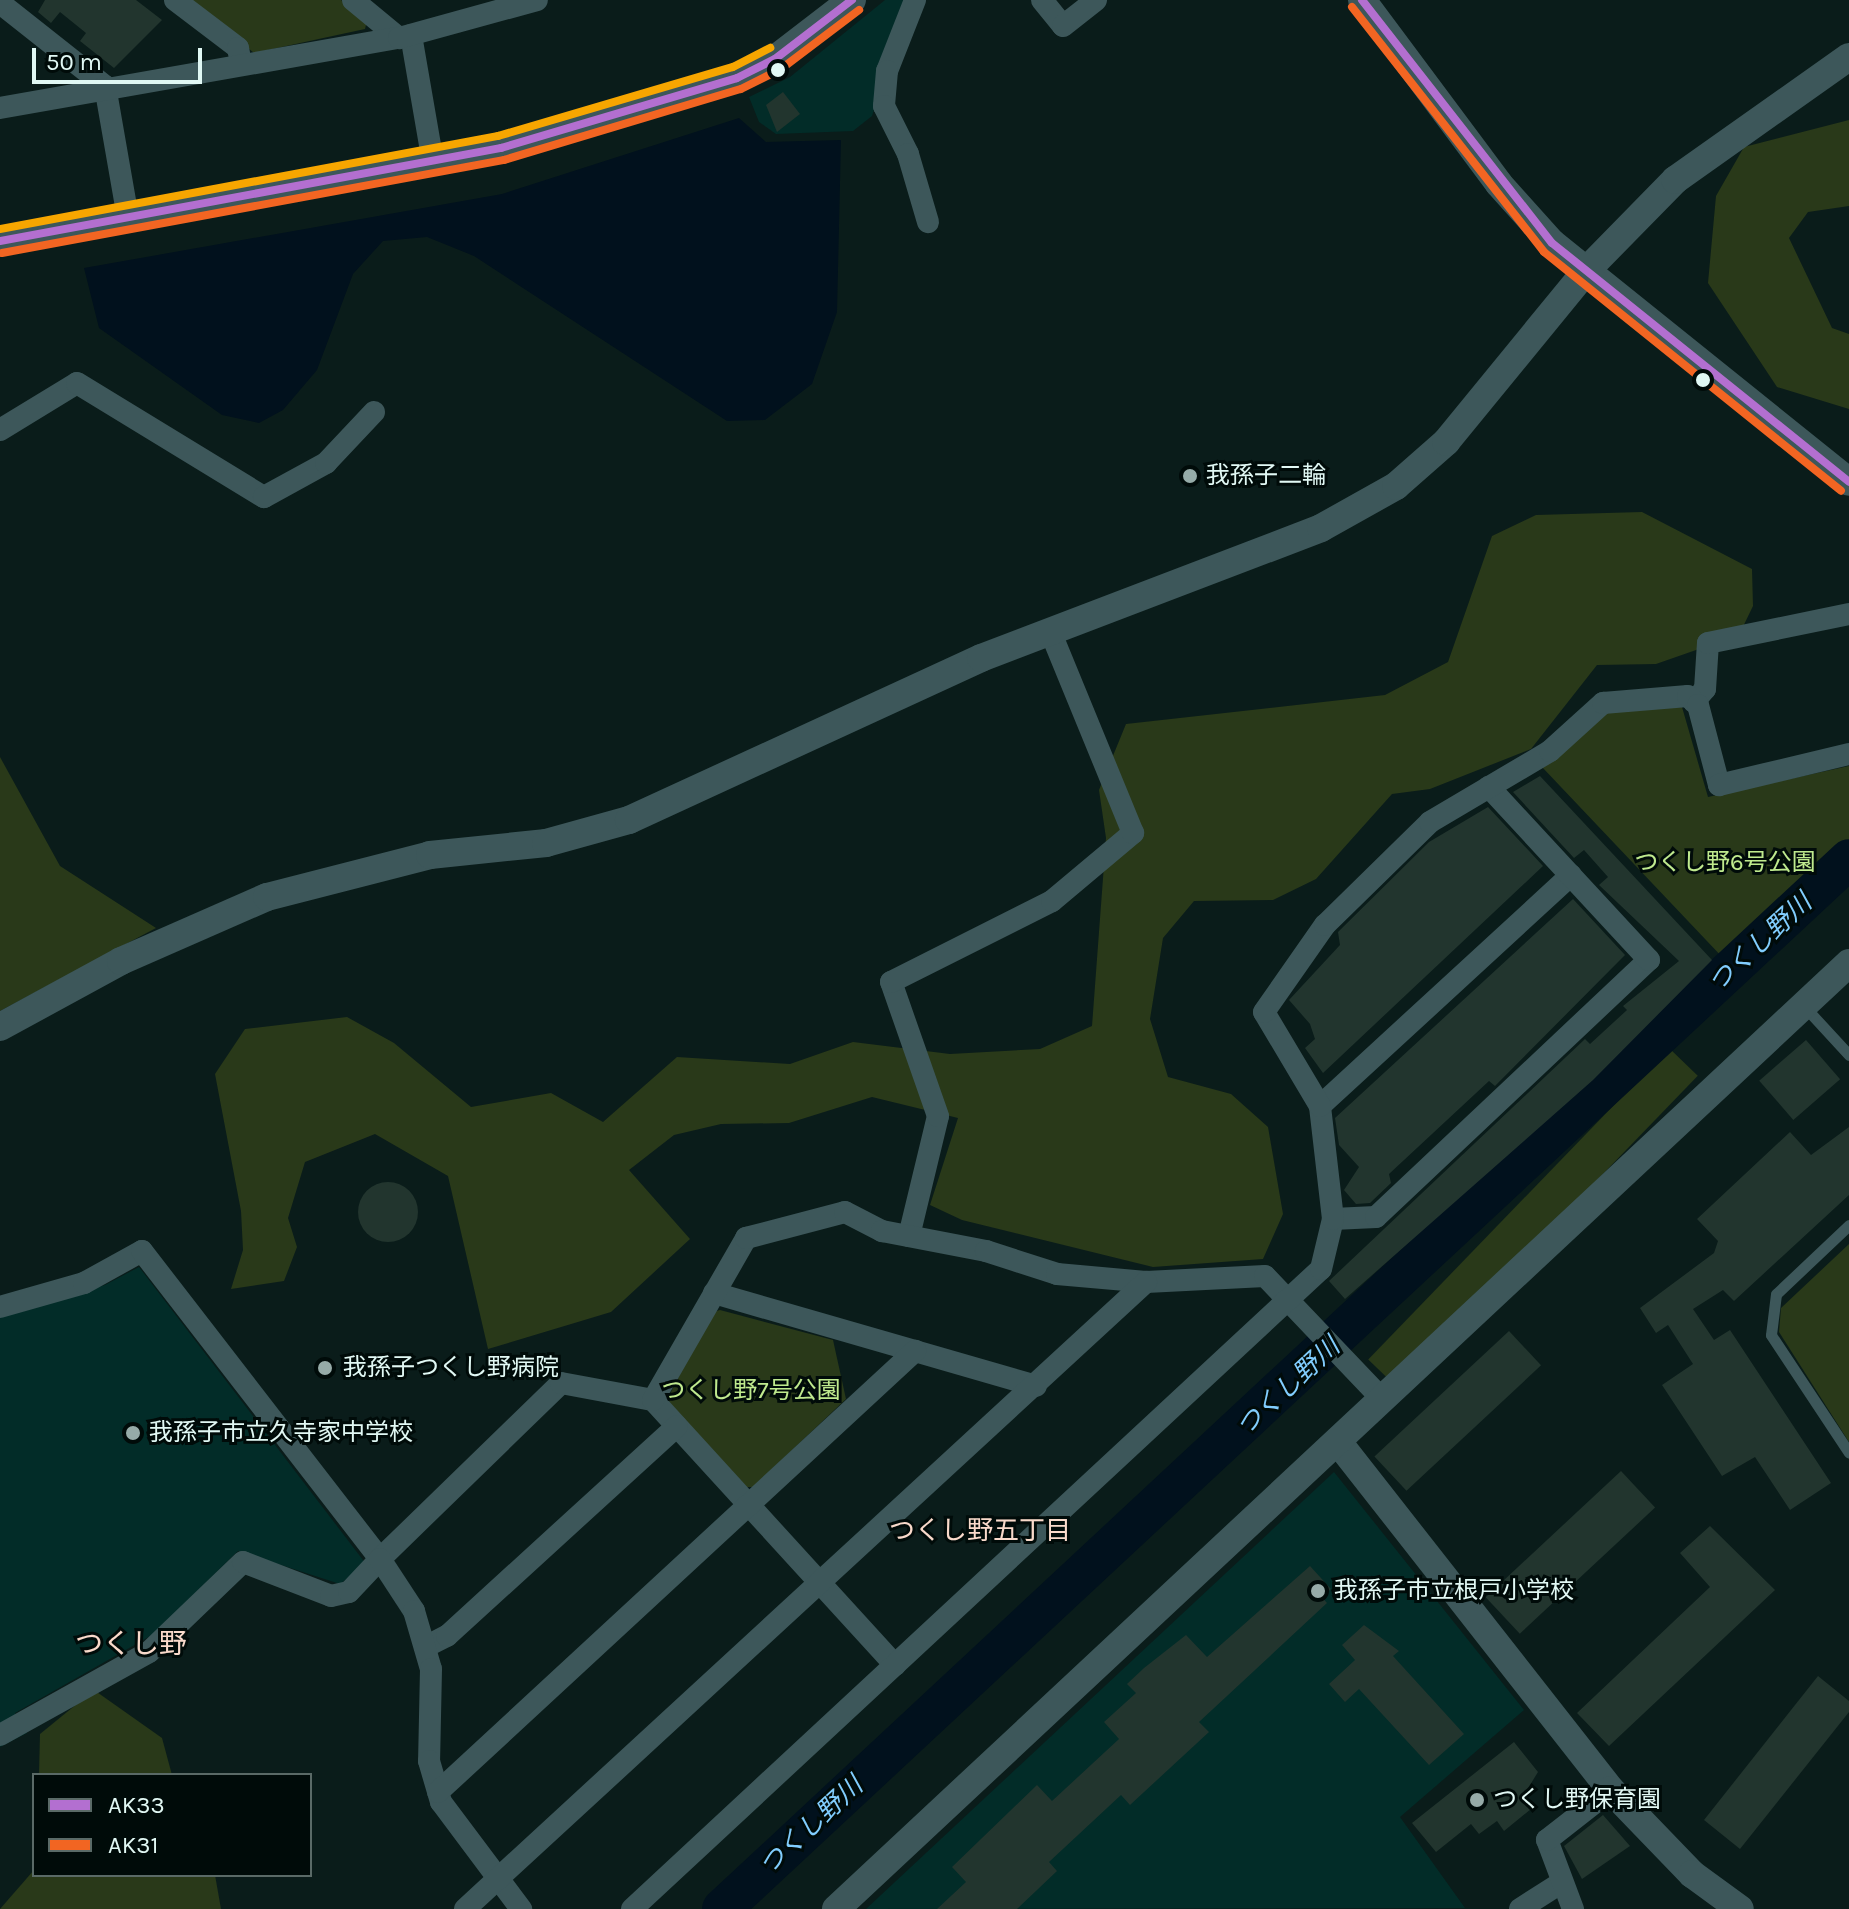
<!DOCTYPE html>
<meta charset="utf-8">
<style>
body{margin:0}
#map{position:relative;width:1849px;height:1909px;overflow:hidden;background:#0a1c1a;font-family:Karla,"Noto Sans JP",sans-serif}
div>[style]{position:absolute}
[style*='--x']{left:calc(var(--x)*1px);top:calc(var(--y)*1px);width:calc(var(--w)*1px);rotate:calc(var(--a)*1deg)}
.built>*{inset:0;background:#022c28}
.green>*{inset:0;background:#293919;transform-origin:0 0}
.water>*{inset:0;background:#01111d}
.river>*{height:40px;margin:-20px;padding:0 20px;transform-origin:20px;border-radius:20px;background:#01111d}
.building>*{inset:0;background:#22352e;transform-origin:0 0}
.round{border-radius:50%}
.service>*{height:11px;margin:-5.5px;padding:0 5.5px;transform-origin:5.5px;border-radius:5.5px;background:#3d575a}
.minor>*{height:22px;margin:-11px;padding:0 11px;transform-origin:11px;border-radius:11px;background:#3d575a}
.tertiary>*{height:28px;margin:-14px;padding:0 14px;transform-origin:14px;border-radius:14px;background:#3d575a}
.bus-1>*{height:8px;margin:-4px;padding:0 4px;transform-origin:4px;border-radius:4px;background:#b36fd0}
.bus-2>*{height:8px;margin:-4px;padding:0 4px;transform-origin:4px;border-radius:4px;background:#f26522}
.bus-3>*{height:8px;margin:-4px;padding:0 4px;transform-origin:4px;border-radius:4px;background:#f7a600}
.dots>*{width:22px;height:22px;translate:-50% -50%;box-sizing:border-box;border:4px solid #000b09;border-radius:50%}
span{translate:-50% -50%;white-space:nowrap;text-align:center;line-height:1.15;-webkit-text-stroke:6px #000b09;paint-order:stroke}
.poi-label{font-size:24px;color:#e1f8f4}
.left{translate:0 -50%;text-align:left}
.park-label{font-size:24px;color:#bfea8e}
.water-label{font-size:26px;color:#81cdfe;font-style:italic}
.neighbourhood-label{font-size:26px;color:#f9dacb}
.quarter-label{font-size:28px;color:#f9dacb}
.legend{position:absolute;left:32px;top:1773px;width:280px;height:104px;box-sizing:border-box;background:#000b09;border:2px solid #5a6a67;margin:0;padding:10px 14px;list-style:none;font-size:24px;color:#e1f8f4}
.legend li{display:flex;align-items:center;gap:16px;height:40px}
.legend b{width:40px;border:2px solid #5a6a67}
.scale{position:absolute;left:32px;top:48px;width:170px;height:36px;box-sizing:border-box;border:4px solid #e1f8f4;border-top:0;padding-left:10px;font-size:24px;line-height:28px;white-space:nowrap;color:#e1f8f4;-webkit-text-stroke:6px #000b09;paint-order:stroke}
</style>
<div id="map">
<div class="built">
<i style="clip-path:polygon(885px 0,908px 0,872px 116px,853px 131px,776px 134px,759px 122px,749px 97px,790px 77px)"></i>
<i style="clip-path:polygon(139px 1267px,366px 1564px,340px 1584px,238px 1551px,152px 1635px,15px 1713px,27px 1733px,0 1747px,0 1316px,105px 1285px)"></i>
<i style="clip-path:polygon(1334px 1472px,1524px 1710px,1400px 1817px,1465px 1908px,866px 1909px)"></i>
</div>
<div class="green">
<i style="clip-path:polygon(190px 0,341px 0,367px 21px,365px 29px,254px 53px)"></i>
<i style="clip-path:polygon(1849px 120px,1849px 206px,1808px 212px,1789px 238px,1832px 328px,1849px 334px,1849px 409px,1777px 387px,1708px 283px,1716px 196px,1744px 147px)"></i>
<i style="clip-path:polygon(1642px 512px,1752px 569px,1753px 606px,1739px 635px,1656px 664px,1597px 665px,1531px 749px,1430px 789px,1392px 794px,1316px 879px,1273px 900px,1194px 901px,1163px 938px,1150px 1019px,1168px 1077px,1231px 1094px,1268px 1127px,1283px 1214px,1263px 1259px,1153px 1267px,962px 1220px,930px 1205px,958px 1118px,872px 1097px,789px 1123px,721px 1124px,674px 1135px,629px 1170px,690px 1239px,611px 1312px,488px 1349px,448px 1176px,375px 1134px,305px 1162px,288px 1218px,297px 1247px,284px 1281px,231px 1289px,243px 1250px,241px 1211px,215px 1074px,245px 1029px,347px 1017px,394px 1043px,471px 1107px,551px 1093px,603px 1122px,677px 1057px,790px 1064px,853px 1042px,950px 1054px,1040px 1049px,1092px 1026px,1106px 838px,1099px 790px,1126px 724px,1385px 695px,1448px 662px,1492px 536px,1536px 515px)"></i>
<i style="clip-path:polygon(1682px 707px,1708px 797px,1849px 766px,1849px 848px,1724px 959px,1542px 767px,1605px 712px)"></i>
<i style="clip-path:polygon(0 757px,60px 866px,156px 928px,0 1011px)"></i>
<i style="left:1669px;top:1048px;width:40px;height:433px;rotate:44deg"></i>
<i style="clip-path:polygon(1849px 1244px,1849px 1442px,1779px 1332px,1781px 1308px)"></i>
<i style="clip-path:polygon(720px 1310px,833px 1340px,846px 1399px,753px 1487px,743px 1487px,670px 1409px,669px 1396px,710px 1313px)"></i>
<i style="clip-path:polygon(94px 1690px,162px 1738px,172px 1775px,39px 1775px,40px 1734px)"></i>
<i style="clip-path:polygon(34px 1870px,215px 1875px,221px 1909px,0 1909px)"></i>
</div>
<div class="water">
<i style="clip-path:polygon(739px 118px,766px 142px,841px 140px,837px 312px,812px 384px,765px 420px,727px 421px,474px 256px,427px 237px,383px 241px,353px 274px,317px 370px,283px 410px,259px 423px,222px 415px,99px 328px,84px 268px,502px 194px)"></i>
</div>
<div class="river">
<i style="--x:722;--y:1909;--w:1540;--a:-42.97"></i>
</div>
<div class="building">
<i style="clip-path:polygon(45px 0,136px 0,162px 20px,114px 68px,80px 41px,86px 33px,60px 12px,51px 23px,38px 12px)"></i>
<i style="clip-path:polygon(783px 92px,800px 114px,777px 132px,766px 105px)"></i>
<i style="clip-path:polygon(1540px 776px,1712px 960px,1593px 1080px,1345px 1299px,1329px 1281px,1585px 1039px,1590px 1044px,1627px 1010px,1623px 1006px,1679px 961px,1599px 885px,1608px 877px,1584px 850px,1574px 858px,1513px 792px)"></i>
<i style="clip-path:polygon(1488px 807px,1543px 866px,1323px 1073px,1305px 1048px,1315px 1039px,1310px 1024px,1289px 1000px,1340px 945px,1338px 932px,1429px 842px)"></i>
<i style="clip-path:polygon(1573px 899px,1625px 955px,1495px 1086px,1489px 1081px,1389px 1174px,1391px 1183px,1370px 1203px,1356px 1204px,1344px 1190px,1359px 1167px,1339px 1145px,1335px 1118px)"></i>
<i style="left:1806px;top:1040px;width:52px;height:62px;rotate:49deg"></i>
<i style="clip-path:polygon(1849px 1127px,1849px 1195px,1734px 1301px,1723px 1290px,1693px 1309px,1714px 1340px,1730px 1330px,1831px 1483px,1790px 1510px,1755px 1457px,1722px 1476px,1662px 1385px,1693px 1364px,1668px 1325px,1656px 1333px,1640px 1308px,1714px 1253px,1718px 1241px,1697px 1219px,1790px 1132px,1811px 1155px)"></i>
<i class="round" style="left:358px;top:1182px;width:60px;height:60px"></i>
<i style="left:1509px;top:1331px;width:47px;height:184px;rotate:47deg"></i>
<i style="left:1621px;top:1471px;width:50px;height:185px;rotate:47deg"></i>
<i style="clip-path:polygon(1710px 1526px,1775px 1590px,1609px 1746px,1577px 1713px,1710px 1587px,1680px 1553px)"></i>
<i style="clip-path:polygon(1310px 1566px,1331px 1589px,1322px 1597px,1327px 1603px,1199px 1722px,1209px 1732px,1130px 1805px,1121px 1795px,1049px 1862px,1057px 1871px,1017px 1909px,937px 1909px,966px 1882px,952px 1867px,1037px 1785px,1052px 1801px,1119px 1739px,1104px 1722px,1136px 1693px,1127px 1684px,1144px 1668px,1186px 1635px,1207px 1657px)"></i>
<i style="clip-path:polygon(1364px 1625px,1399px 1651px,1393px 1656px,1464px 1734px,1429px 1765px,1359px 1689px,1345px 1702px,1329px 1684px,1355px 1660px,1342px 1645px)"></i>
<i style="clip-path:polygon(1818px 1676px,1849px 1701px,1849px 1712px,1740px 1849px,1704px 1820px)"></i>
<i style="clip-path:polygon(1514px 1742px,1538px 1772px,1522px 1798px,1531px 1809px,1504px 1831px,1497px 1821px,1479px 1834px,1471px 1824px,1436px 1852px,1412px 1823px)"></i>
<i style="clip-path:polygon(1603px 1815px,1630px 1846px,1582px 1879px,1564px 1846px)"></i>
</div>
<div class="service">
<i style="--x:1803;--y:1005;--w:68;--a:47.4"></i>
<i style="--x:1849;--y:1225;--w:100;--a:136.6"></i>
<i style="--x:1776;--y:1294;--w:41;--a:97"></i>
<i style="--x:1771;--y:1335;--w:141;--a:56.5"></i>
</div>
<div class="minor">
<i style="--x:175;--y:0;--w:79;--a:37.3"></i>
<i style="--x:238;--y:48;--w:15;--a:79"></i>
<i style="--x:353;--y:0;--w:60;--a:39.6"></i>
<i style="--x:915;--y:0;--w:76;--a:111.5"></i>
<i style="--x:887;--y:71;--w:35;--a:95"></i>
<i style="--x:884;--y:106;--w:54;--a:63.4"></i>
<i style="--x:908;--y:154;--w:71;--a:73.6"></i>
<i style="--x:1042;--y:0;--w:33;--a:51"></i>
<i style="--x:1063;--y:26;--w:42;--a:-38.2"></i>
<i style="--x:0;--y:3;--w:134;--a:38.3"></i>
<i style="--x:105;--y:86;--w:134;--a:80.1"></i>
<i style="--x:411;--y:35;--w:130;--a:80.2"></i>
<i style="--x:0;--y:108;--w:405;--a:-10"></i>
<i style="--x:399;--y:38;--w:143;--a:-15.4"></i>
<i style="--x:0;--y:430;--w:90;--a:-31.4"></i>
<i style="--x:77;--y:383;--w:219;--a:31.4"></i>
<i style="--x:264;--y:497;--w:71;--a:-28.7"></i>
<i style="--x:326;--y:463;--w:70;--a:-46.7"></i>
<i style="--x:1694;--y:702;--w:17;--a:-50"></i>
<i style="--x:1705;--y:689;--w:46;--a:-86.3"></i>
<i style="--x:1708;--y:643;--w:144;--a:-11.6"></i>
<i style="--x:1320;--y:1106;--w:341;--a:-42.6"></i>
<i style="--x:1333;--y:1219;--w:43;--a:-2.7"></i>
<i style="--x:1376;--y:1217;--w:375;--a:-43.3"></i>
<i style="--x:1649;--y:960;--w:236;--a:-132.8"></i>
<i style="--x:909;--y:1236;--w:123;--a:-76.4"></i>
<i style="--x:938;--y:1116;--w:142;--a:-109.3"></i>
<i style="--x:891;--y:982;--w:180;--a:-26.7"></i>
<i style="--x:1052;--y:901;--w:106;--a:-40"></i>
<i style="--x:1133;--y:833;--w:218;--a:-112.3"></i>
<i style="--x:714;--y:1293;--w:335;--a:16.1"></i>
<i style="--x:0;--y:1307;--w:87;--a:-15.9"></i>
<i style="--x:84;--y:1283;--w:66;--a:-28.9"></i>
<i style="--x:142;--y:1251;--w:389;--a:52.3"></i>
<i style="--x:380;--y:1559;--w:252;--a:-44.2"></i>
<i style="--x:561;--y:1383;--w:94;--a:10.5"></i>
<i style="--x:653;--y:1400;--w:359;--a:47.6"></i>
<i style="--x:653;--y:1400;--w:187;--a:-60.1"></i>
<i style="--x:746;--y:1238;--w:102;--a:-14.7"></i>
<i style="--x:845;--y:1212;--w:42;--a:27.2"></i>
<i style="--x:882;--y:1231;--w:106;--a:10.9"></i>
<i style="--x:986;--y:1251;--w:75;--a:17.9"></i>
<i style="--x:1057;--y:1274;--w:89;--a:5.1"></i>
<i style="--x:1146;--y:1282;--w:119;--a:-2.9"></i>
<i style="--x:1265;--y:1276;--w:170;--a:46.4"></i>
<i style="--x:425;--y:1647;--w:25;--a:-27"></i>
<i style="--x:447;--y:1636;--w:311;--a:-42.4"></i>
<i style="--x:0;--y:1735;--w:171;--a:-29.1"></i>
<i style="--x:149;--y:1652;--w:130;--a:-43.8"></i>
<i style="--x:243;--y:1562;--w:94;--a:21.1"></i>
<i style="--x:331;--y:1596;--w:18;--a:-13"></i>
<i style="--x:349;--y:1592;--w:45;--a:-46.8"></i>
<i style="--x:380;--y:1559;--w:62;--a:56.8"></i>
<i style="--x:414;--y:1611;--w:60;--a:73.7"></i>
<i style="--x:431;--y:1669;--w:92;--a:91.2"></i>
<i style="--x:429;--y:1761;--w:43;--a:73.7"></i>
<i style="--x:441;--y:1802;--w:134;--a:53.2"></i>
<i style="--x:438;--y:1792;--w:650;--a:-42.75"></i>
<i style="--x:465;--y:1909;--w:926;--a:-42.64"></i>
<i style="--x:632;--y:1909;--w:940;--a:-42.89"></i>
<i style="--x:1321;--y:1269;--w:51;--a:-76.5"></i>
<i style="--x:1333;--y:1219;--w:114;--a:-96.6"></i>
<i style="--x:1320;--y:1106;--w:109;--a:-120.8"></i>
<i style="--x:1264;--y:1012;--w:106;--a:-55"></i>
<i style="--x:1325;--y:925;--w:147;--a:-44.4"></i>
<i style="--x:1430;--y:822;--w:139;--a:-30.6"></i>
<i style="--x:1550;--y:751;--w:72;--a:-42.2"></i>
<i style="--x:1603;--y:703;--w:85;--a:-4.7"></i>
<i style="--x:1688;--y:696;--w:13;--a:42"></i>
<i style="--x:1698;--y:705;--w:83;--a:75.3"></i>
<i style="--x:1719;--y:785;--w:134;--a:-13.4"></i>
<i style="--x:1520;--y:1909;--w:46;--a:-32.7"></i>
<i style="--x:1573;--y:1909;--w:74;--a:-110.6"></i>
<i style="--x:1547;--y:1840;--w:81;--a:-38"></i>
</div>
<div class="tertiary">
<i style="--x:1362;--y:0;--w:229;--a:53.3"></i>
<i style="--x:1499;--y:184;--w:79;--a:48.1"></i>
<i style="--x:1552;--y:243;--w:381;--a:38.8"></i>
<i style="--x:0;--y:241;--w:510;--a:-10.52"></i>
<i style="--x:501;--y:148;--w:246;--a:-16.5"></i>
<i style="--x:737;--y:78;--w:42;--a:-26.6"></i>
<i style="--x:775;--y:59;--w:97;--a:-37.5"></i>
<i style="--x:0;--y:1027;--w:138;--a:-28.6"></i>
<i style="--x:121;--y:961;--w:159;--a:-23.7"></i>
<i style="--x:267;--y:897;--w:168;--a:-14.4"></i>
<i style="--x:430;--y:855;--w:117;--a:-5.9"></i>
<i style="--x:546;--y:843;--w:86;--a:-15.5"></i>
<i style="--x:629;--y:820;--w:387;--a:-24.7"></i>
<i style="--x:981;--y:658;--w:364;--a:-20.9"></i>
<i style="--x:1321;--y:528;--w:86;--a:-29.2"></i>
<i style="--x:1396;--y:486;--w:67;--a:-41.3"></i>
<i style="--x:1446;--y:442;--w:220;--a:-50.7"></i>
<i style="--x:1585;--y:272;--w:129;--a:-45.6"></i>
<i style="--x:1675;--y:180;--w:213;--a:-35.3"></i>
<i style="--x:1338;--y:1442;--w:442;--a:51.9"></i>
<i style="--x:1611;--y:1790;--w:117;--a:46"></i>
<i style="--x:1692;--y:1874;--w:59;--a:36.1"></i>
<i style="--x:836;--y:1909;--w:1386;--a:-43.04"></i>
</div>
<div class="bus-1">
<i style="--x:1362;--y:0;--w:308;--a:52"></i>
<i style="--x:1552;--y:243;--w:381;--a:38.8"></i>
<i style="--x:0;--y:241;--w:510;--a:-10.52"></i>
<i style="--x:501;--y:148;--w:246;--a:-16.5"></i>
<i style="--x:737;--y:78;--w:42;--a:-26.6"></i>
<i style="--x:775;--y:59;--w:97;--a:-37.5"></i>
</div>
<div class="bus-2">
<i style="--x:1352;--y:7;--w:311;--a:51.9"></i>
<i style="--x:1544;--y:252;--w:381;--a:38.8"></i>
<i style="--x:2;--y:253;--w:511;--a:-10.5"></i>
<i style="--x:504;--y:160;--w:247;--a:-16.7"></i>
<i style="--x:741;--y:89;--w:45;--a:-26.6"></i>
<i style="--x:781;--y:69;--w:98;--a:-37.1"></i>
</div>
<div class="bus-3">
<i style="--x:0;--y:229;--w:507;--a:-10.58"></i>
<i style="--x:498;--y:136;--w:245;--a:-16.4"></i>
<i style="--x:733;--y:67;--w:42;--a:-27.2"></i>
</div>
<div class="dots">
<i style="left:778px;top:70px;background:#e1f8f4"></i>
<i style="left:1703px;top:380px;background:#e1f8f4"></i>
<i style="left:1190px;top:476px;background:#96aba8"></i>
<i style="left:325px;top:1368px;background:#96aba8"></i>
<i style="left:133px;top:1433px;background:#96aba8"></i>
<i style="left:1318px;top:1591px;background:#96aba8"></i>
<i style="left:1477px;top:1800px;background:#96aba8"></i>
</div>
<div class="poi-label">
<span class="left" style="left:1206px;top:476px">我孫子二輪</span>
<span class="left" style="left:343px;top:1368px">我孫子つくし野病院</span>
<span class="left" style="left:149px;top:1433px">我孫子市立久寺家中学校</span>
<span class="left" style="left:1334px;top:1591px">我孫子市立根戸小学校</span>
<span class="left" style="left:1493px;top:1800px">つくし野保育園</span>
</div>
<div class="park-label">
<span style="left:1725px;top:863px">つくし野6号公園</span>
<span style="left:751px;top:1391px">つくし野7号公園</span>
</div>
<div class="water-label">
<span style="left:1760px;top:943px;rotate:-43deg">つくし野川</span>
<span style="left:1288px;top:1387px;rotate:-43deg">つくし野川</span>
<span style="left:811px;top:1826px;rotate:-43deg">つくし野川</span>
</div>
<div class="neighbourhood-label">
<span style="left:980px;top:1531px">つくし野五丁目</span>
</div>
<div class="quarter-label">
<span style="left:131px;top:1644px">つくし野</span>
</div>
<ul class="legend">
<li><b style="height:10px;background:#b36fd0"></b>AK33</li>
<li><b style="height:10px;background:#f26522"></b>AK31</li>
</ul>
<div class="scale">50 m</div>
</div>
